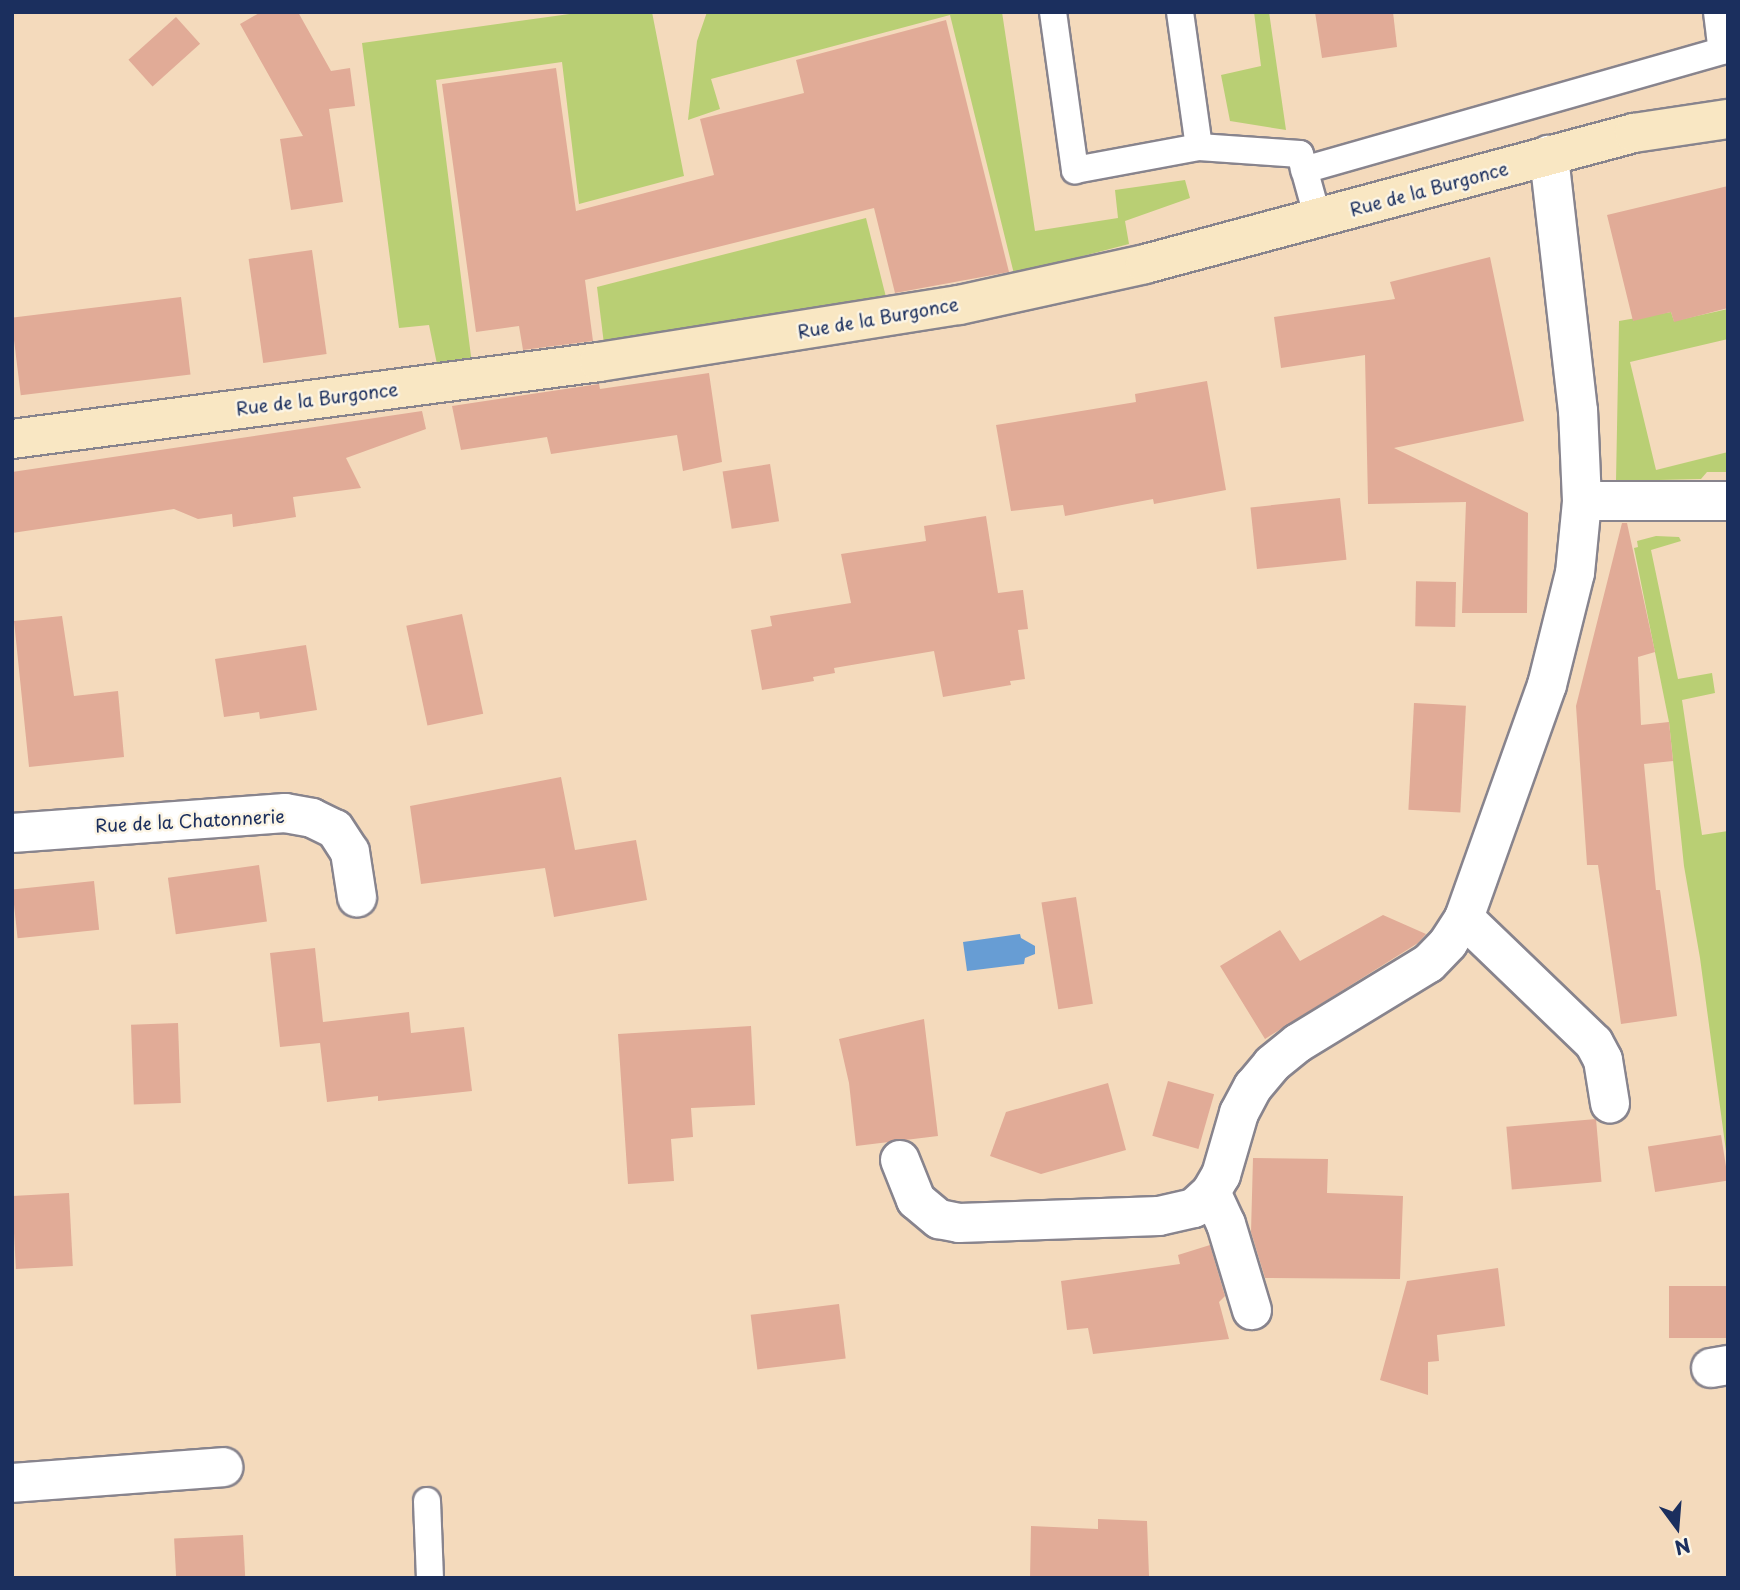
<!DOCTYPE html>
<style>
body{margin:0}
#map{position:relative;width:1740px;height:1590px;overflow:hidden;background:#f4dabc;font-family:"Playpen Sans",sans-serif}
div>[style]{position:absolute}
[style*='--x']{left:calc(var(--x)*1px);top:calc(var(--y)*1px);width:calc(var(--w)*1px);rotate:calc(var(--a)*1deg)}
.green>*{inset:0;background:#b9cf74}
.water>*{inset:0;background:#679dd4}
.building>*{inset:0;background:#e1ab97;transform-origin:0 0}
.roads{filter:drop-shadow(2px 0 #88848d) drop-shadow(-2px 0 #88848d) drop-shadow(0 2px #88848d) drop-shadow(0 -2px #88848d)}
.lane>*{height:26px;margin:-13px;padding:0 13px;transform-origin:13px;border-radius:13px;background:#fff}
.street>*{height:38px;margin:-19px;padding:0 19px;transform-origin:19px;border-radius:19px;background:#fff}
.secondary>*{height:38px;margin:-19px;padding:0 19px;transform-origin:19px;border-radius:19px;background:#f9e7c3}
span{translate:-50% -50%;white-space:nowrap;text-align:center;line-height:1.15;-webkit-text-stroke:5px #fcf5e5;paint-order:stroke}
.street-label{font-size:18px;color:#1b2f5e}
.frame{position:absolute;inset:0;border:14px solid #1b2f5e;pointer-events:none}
.north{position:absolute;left:1642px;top:1492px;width:70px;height:70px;-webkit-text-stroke:5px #fcf5e5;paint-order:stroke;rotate:164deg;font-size:19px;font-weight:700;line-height:28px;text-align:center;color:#1b2f5e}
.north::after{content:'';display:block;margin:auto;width:24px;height:32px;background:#1b2f5e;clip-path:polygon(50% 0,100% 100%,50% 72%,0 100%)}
</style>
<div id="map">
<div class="green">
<i style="clip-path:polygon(584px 12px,652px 12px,684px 176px,579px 204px,562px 62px,436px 80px,472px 364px,438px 369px,429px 325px,399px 328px,362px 43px)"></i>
<i style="clip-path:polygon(707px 12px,1002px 12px,1035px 231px,1118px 218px,1115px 190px,1185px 180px,1190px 198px,1125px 221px,1129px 244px,1014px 274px,950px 15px,711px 79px,720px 109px,688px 120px,697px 41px)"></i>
<i style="clip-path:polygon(1254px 12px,1269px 12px,1286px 130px,1230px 121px,1221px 75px,1261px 66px)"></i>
<i style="clip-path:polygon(866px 218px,886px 297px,604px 344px,597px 287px)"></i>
<i style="clip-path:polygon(1728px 309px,1728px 339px,1630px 362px,1656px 470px,1728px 452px,1728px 472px,1707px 472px,1701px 479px,1616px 481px,1619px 321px,1671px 312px,1674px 321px)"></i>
<i style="clip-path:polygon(1656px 536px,1679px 537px,1681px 541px,1651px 550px,1678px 679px,1712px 673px,1715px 693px,1682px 700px,1702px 835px,1728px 831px,1728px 1166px,1700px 958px,1684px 866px,1669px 722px,1634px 548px,1638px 547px,1637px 541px)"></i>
</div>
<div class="water">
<i style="clip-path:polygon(1020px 934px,1021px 938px,1035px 946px,1035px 954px,1025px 958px,1024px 964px,967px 971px,963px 942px)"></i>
</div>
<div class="building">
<i style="clip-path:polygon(261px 12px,298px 12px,331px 71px,350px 68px,355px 106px,329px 109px,343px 202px,291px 210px,280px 139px,303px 136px,240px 24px)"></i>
<i style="clip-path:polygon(1315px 12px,1393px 12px,1397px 47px,1322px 58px)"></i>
<i style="left:176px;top:17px;width:36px;height:64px;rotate:48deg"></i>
<i style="clip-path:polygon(946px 20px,1009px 272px,895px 293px,874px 208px,585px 280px,593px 341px,523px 350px,519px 326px,476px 332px,442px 84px,556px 68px,576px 211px,714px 175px,700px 119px,804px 93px,796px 60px)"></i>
<i style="clip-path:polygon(1728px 186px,1728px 308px,1674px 322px,1671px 312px,1633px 321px,1607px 215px)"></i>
<i style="left:312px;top:250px;width:105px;height:64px;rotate:82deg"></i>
<i style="clip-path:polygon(1490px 257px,1524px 421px,1394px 448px,1528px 513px,1527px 613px,1462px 613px,1466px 502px,1368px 504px,1365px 355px,1281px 368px,1274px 317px,1395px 299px,1390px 282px)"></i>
<i style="left:181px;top:297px;width:78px;height:171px;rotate:83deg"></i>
<i style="clip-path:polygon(709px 373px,722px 462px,683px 471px,677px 435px,551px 454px,547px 437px,461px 450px,452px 406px,599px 384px,600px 389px)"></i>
<i style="clip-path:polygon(1207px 381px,1226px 490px,1154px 504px,1153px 499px,1065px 516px,1063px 505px,1011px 511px,996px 425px,1136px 402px,1135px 394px)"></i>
<i style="clip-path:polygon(422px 411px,426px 429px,346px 458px,361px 488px,293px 497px,296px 517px,233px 527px,232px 514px,198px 519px,174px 509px,12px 533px,12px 472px)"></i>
<i style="left:770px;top:464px;width:58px;height:48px;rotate:81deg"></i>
<i style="left:1340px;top:498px;width:62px;height:90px;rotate:84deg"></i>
<i style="clip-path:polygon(986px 516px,998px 593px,1023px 590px,1028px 629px,1018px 630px,1025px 679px,1010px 681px,1011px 685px,943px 697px,934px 651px,834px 668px,835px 673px,813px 677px,814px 681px,762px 690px,751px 630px,772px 626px,770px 616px,851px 603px,841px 554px,926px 541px,924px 526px)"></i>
<i style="clip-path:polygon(1622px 523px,1627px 523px,1655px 652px,1638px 657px,1641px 725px,1669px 722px,1673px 761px,1644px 764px,1656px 890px,1660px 890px,1677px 1016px,1621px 1024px,1598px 865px,1587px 865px,1576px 706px)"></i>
<i style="left:1456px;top:582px;width:45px;height:40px;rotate:91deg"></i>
<i style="left:462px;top:614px;width:102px;height:57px;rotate:78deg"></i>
<i style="clip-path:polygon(62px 616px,74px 696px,118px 691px,124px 757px,29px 767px,14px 621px)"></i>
<i style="clip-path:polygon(306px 645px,317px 710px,260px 719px,259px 712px,224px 717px,215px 659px)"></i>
<i style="left:1414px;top:703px;width:52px;height:107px;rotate:3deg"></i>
<i style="clip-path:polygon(561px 777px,575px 850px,636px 840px,647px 900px,554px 917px,545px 868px,421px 884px,410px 806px)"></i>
<i style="left:259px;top:865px;width:57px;height:92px;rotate:82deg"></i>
<i style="left:94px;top:881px;width:49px;height:82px;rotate:84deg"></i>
<i style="left:1076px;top:897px;width:108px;height:35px;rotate:81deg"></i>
<i style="clip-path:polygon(1383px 915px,1426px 934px,1418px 943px,1265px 1039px,1220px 966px,1280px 930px,1300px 961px)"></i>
<i style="clip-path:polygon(315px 948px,323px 1022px,409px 1012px,411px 1033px,464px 1027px,472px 1091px,378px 1101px,378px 1096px,327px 1102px,320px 1043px,280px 1047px,270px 953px)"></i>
<i style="clip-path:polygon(924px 1019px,938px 1136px,856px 1146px,849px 1083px,839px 1039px)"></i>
<i style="left:178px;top:1023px;width:80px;height:47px;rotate:88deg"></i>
<i style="clip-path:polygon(751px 1026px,755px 1105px,691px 1108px,693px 1137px,671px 1139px,674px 1181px,628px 1184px,618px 1034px)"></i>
<i style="left:1168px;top:1081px;width:48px;height:57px;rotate:16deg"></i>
<i style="clip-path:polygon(1108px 1083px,1126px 1150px,1041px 1174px,990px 1156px,1006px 1112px)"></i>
<i style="left:1596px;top:1119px;width:63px;height:90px;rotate:85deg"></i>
<i style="left:1721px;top:1135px;width:46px;height:74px;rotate:81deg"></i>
<i style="clip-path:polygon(1253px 1158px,1328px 1159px,1327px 1193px,1403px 1196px,1400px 1279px,1265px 1278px,1251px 1232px)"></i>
<i style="left:69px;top:1193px;width:73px;height:57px;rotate:87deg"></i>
<i style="clip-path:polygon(1210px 1245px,1225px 1296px,1219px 1302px,1229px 1339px,1093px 1354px,1088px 1328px,1067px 1330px,1061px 1281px,1180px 1264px,1178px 1255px)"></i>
<i style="clip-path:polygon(1498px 1268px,1505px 1326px,1437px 1335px,1439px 1361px,1428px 1362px,1428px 1395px,1380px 1380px,1407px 1281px)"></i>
<i style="left:1728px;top:1286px;width:52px;height:59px;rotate:90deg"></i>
<i style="left:839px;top:1304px;width:55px;height:89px;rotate:83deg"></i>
<i style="clip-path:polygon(1098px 1519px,1147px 1521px,1149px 1576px,1030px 1578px,1031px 1526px,1098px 1529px)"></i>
<i style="left:243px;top:1535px;width:43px;height:69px;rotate:87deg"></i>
</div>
<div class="roads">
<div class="lane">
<i style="--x:1053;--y:12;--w:160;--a:82.1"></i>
<i style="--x:1075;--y:170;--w:126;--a:-10.5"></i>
<i style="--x:1199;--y:147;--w:101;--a:4"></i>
<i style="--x:1300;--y:154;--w:67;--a:74.5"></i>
<i style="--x:1180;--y:12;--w:136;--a:82"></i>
<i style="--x:1717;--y:12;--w:39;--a:83"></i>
<i style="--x:1304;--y:170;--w:441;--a:-15.9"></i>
<i style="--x:427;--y:1501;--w:77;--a:87.8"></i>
</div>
<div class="street">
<i style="--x:1582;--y:501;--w:146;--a:0"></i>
<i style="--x:12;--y:833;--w:274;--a:-4.2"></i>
<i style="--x:285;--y:813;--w:27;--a:10"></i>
<i style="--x:312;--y:818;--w:25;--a:26"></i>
<i style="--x:335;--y:829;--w:27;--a:57"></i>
<i style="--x:350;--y:852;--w:46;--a:81.2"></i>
<i style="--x:1464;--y:918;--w:180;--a:43.9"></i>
<i style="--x:1594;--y:1043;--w:19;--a:62"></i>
<i style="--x:1603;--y:1060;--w:44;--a:80.8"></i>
<i style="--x:900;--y:1160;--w:43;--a:68.2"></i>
<i style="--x:916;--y:1200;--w:30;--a:40"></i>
<i style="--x:939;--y:1219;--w:20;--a:11"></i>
<i style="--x:959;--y:1223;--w:200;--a:-2"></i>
<i style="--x:1159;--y:1216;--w:36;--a:-13"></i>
<i style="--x:1194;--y:1208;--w:23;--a:-43"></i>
<i style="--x:1211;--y:1192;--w:20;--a:-60"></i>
<i style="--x:1221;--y:1175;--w:65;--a:-73.8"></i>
<i style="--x:1239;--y:1113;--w:30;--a:-62"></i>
<i style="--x:1253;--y:1087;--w:30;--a:-50"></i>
<i style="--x:1272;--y:1064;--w:33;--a:-39"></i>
<i style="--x:1298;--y:1043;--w:153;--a:-31.4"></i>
<i style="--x:1429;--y:963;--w:28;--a:-46"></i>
<i style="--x:1448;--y:943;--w:30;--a:-57"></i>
<i style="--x:1464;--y:918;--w:247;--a:-70.4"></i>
<i style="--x:1547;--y:685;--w:115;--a:-76"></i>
<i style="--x:1575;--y:573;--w:72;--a:-84.4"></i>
<i style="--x:1582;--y:501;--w:90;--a:-92.5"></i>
<i style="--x:1578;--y:411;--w:258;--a:-96.5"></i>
<i style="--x:1211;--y:1192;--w:35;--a:65"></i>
<i style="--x:1226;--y:1224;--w:90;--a:73.2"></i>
<i style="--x:1711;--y:1368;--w:17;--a:-10"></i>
<i style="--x:12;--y:1483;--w:212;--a:-4.3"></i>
</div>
<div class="secondary">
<i style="--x:12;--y:439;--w:592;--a:-7.47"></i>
<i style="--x:599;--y:362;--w:364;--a:-9"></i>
<i style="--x:959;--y:305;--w:190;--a:-12.4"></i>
<i style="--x:1145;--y:264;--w:506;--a:-15"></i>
<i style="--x:1634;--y:133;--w:95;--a:-8.5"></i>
</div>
</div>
<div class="street-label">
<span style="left:1429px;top:189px;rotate:-15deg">Rue de la Burgonce</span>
<span style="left:878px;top:318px;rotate:-10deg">Rue de la Burgonce</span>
<span style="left:317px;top:399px;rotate:-7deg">Rue de la Burgonce</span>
<span style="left:190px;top:821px;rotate:-3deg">Rue de la Chatonnerie</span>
</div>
<div class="frame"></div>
<div class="north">N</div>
</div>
